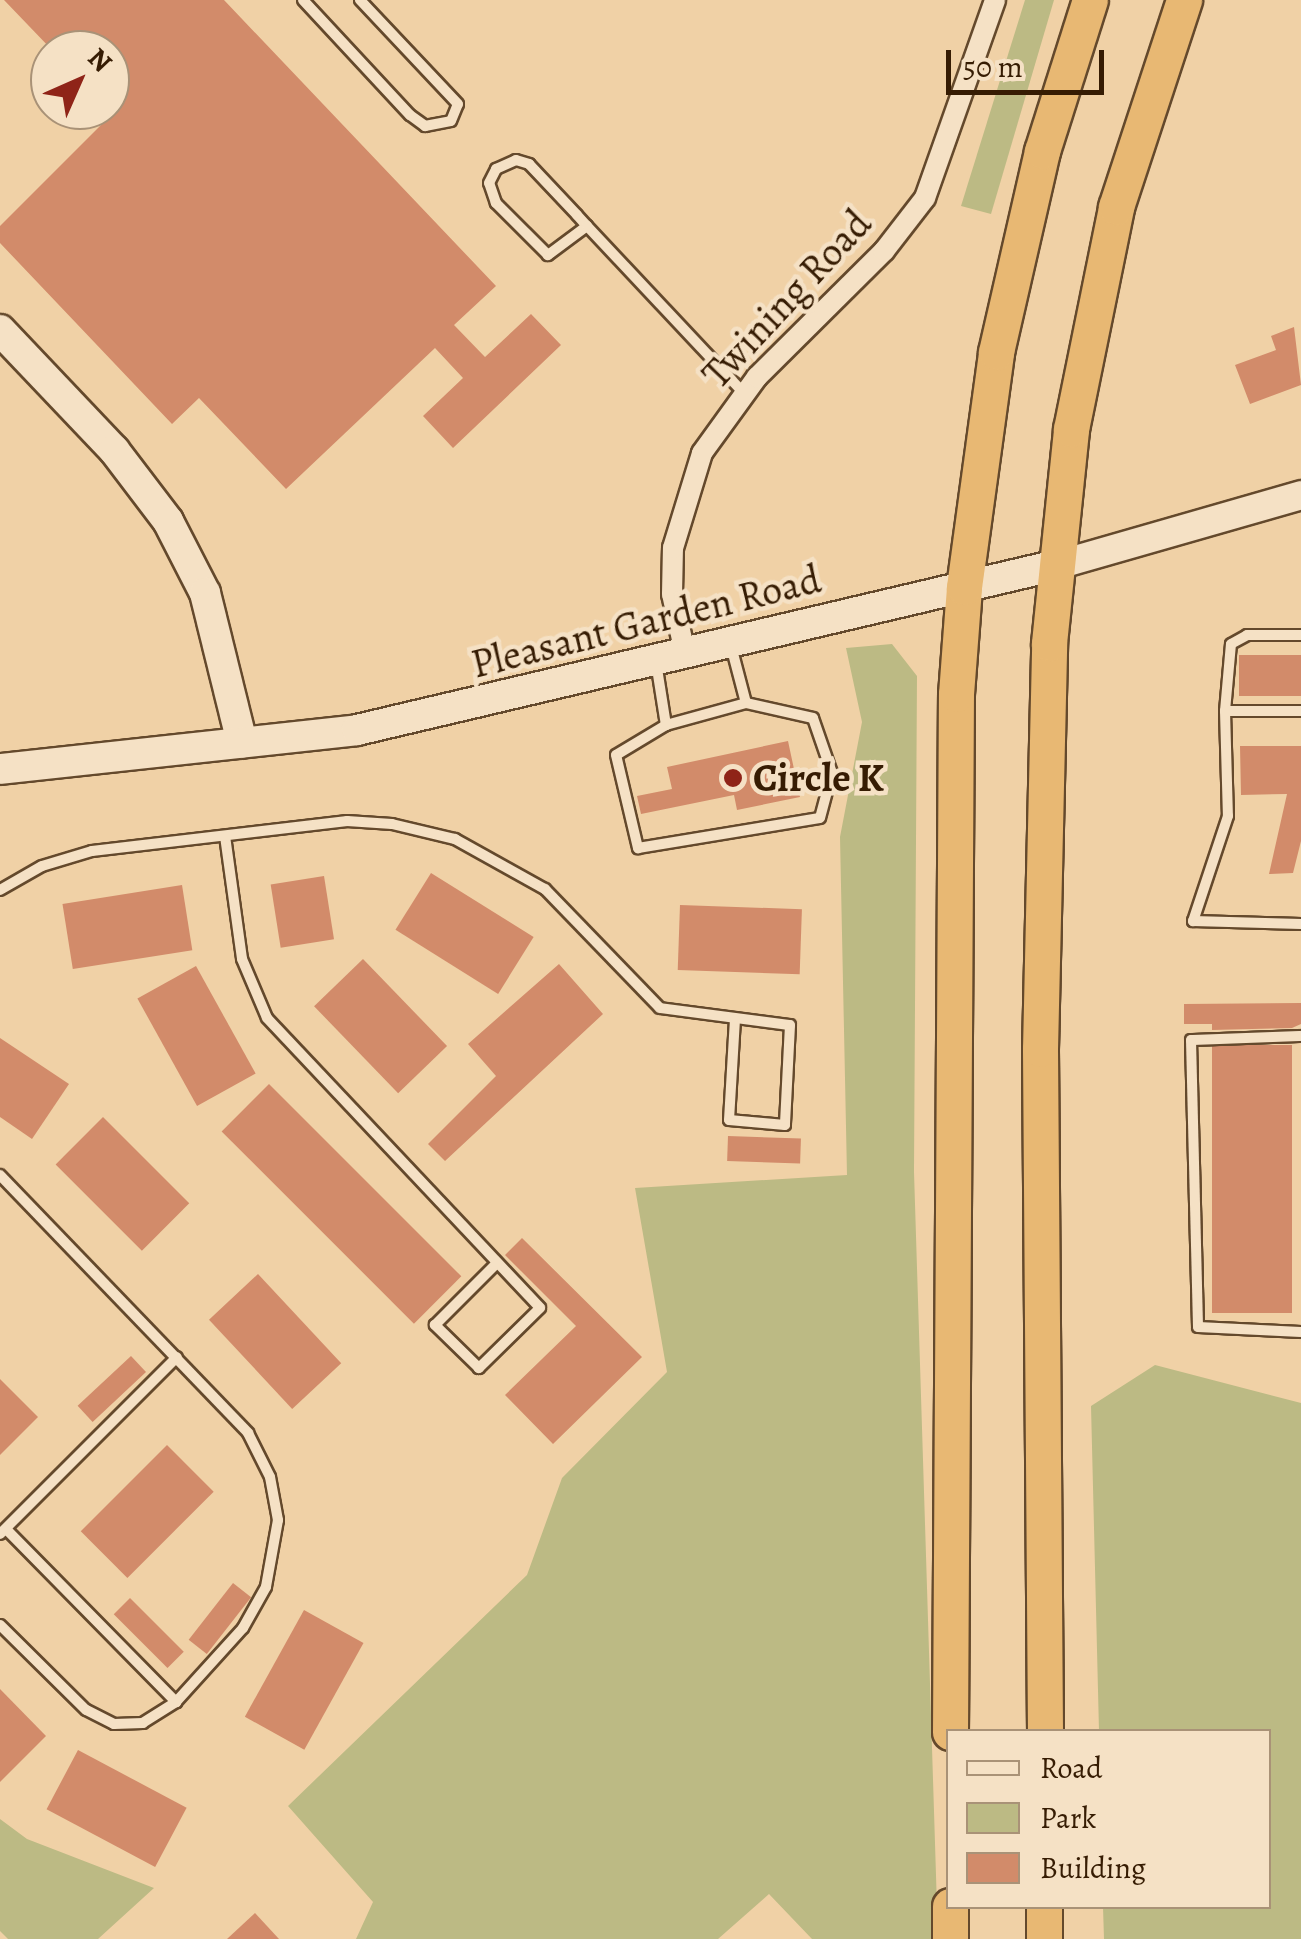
<!DOCTYPE html>
<style>
body{margin:0}
#map{position:relative;width:1301px;height:1939px;overflow:hidden;background:#f0d1a6;font-family:Alegreya,serif}
div>[style]{position:absolute}
[style*='--x']{left:calc(var(--x)*1px);top:calc(var(--y)*1px);width:calc(var(--w)*1px);rotate:calc(var(--a)*1deg)}
.green>*{inset:0;background:#bcba84}
.building>*{inset:0;background:#d28b6a;transform-origin:0 0}
.roads{filter:drop-shadow(2px 0 #64492c) drop-shadow(-2px 0 #64492c) drop-shadow(0 2px #64492c) drop-shadow(0 -2px #64492c)}
.service>*{height:10px;margin:-5px;padding:0 5px;transform-origin:5px;border-radius:5px;background:#f5e1c5}
.minor>*{height:20px;margin:-10px;padding:0 10px;transform-origin:10px;border-radius:10px;background:#f5e1c5}
.tertiary>*{height:28px;margin:-14px;padding:0 14px;transform-origin:14px;border-radius:14px;background:#f5e1c5}
.secondary>*{height:30px;margin:-15px;padding:0 15px;transform-origin:15px;border-radius:15px;background:#f5e1c5}
.trunk>*{height:35px;margin:-17.5px;padding:0 17.5px;transform-origin:17.5px;border-radius:17.5px;background:#e8b873}
.dots>*{width:28px;height:28px;translate:-50% -50%;box-sizing:border-box;border:5px solid #f5e1c5;border-radius:50%}
span{translate:-50% -50%;white-space:nowrap;text-align:center;line-height:1.15;-webkit-text-stroke:9px #f5e1c5;paint-order:stroke}
.street-label{font-size:40px;color:#361c03}
.poi-label{font-size:40px;color:#361c03;font-weight:700}
.left{translate:0 -50%;text-align:left}
.legend{position:absolute;left:946px;top:1729px;width:325px;height:180px;box-sizing:border-box;background:#f5e1c5;border:2px solid #a99277;margin:0;padding:12px 18px;list-style:none;font-size:30px;color:#361c03}
.legend li{display:flex;align-items:center;gap:20px;height:50px}
.legend b{width:50px;border:2px solid #a99277}
.north{position:absolute;left:30px;top:30px;width:100px;height:100px;box-sizing:border-box;background:#f5e1c5;border:2px solid #a99277;border-radius:50%;rotate:45deg;font-size:28px;font-weight:700;line-height:40px;text-align:center;color:#361c03}
.north::after{content:'';display:block;margin:auto;width:35px;height:45px;background:#8f2418;clip-path:polygon(50% 0,100% 100%,50% 72%,0 100%)}
.scale{position:absolute;left:946px;top:50px;width:158px;height:45px;box-sizing:border-box;border:5px solid #361c03;border-top:0;padding-left:12px;font-size:30px;line-height:35px;white-space:nowrap;color:#361c03;-webkit-text-stroke:8px #f5e1c5;paint-order:stroke}
</style>
<div id="map">
<div class="green">
<i style="clip-path:polygon(1025px 0,1054px 0,991px 214px,961px 206px)"></i>
<i style="clip-path:polygon(892px 644px,917px 676px,914px 1172px,938px 1939px,812px 1939px,769px 1894px,718px 1939px,356px 1939px,373px 1902px,288px 1806px,527px 1575px,562px 1478px,667px 1372px,635px 1188px,847px 1175px,840px 837px,862px 722px,846px 648px)"></i>
<i style="clip-path:polygon(1155px 1365px,1301px 1403px,1301px 1939px,1104px 1939px,1103px 1907px,1268px 1906px,1268px 1732px,1099px 1731px,1091px 1406px)"></i>
<i style="clip-path:polygon(0 1819px,27px 1839px,154px 1888px,98px 1939px,8px 1939px,0 1931px)"></i>
</div>
<div class="building">
<i style="clip-path:polygon(4px 0,224px 0,496px 286px,454px 325px,485px 357px,531px 314px,561px 345px,453px 448px,423px 416px,463px 378px,435px 348px,286px 489px,199px 398px,172px 424px,0 243px,0 226px,112px 114px,110px 50px,52px 50px)"></i>
<i style="clip-path:polygon(1294px 327px,1301px 385px,1250px 404px,1235px 365px,1276px 350px,1271px 336px)"></i>
<i style="left:1239px;top:655px;width:62px;height:41px"></i>
<i style="clip-path:polygon(788px 741px,800px 797px,737px 810px,734px 795px,641px 814px,637px 796px,672px 789px,667px 767px)"></i>
<i style="clip-path:polygon(1240px 746px,1301px 746px,1301px 841px,1293px 873px,1269px 874px,1287px 794px,1241px 795px)"></i>
<i style="left:431px;top:873px;width:121px;height:67px;rotate:32deg"></i>
<i style="left:324px;top:876px;width:64px;height:54px;rotate:81deg"></i>
<i style="left:182px;top:885px;width:66px;height:121px;rotate:81deg"></i>
<i style="left:680px;top:905px;width:122px;height:65px;rotate:2deg"></i>
<i style="left:363px;top:959px;width:121px;height:68px;rotate:46deg"></i>
<i style="clip-path:polygon(559px 964px,603px 1014px,445px 1161px,428px 1144px,496px 1076px,468px 1044px)"></i>
<i style="left:196px;top:966px;width:123px;height:67px;rotate:61deg"></i>
<i style="clip-path:polygon(1301px 1003px,1301px 1024px,1292px 1028px,1212px 1030px,1212px 1024px,1184px 1024px,1184px 1004px)"></i>
<i style="clip-path:polygon(0 1038px,69px 1084px,32px 1139px,0 1117px)"></i>
<i style="left:1292px;top:1045px;width:268px;height:80px;rotate:90deg"></i>
<i style="left:269px;top:1084px;width:272px;height:67px;rotate:45deg"></i>
<i style="left:103px;top:1117px;width:122px;height:67px;rotate:45deg"></i>
<i style="left:728px;top:1136px;width:73px;height:25px;rotate:2deg"></i>
<i style="clip-path:polygon(522px 1238px,642px 1357px,553px 1444px,505px 1395px,576px 1326px,505px 1255px)"></i>
<i style="left:258px;top:1274px;width:122px;height:67px;rotate:47deg"></i>
<i style="left:131px;top:1356px;width:22px;height:73px;rotate:47deg"></i>
<i style="clip-path:polygon(0 1379px,38px 1417px,0 1455px)"></i>
<i style="left:167px;top:1445px;width:66px;height:122px;rotate:45deg"></i>
<i style="left:233px;top:1583px;width:23px;height:72px;rotate:38deg"></i>
<i style="left:130px;top:1598px;width:76px;height:23px;rotate:45deg"></i>
<i style="left:304px;top:1610px;width:68px;height:122px;rotate:29deg"></i>
<i style="clip-path:polygon(0 1689px,46px 1736px,0 1782px)"></i>
<i style="left:78px;top:1750px;width:123px;height:67px;rotate:28deg"></i>
<i style="clip-path:polygon(255px 1913px,279px 1939px,227px 1939px)"></i>
</div>
<div class="roads">
<div class="service">
<i style="--x:303;--y:0;--w:157;--a:47.1"></i>
<i style="--x:410;--y:115;--w:19;--a:36"></i>
<i style="--x:425;--y:126;--w:26;--a:-11"></i>
<i style="--x:451;--y:121;--w:18;--a:-68"></i>
<i style="--x:458;--y:104;--w:143;--a:-133.3"></i>
<i style="--x:587;--y:226;--w:49;--a:143.4"></i>
<i style="--x:548;--y:255;--w:74;--a:-135"></i>
<i style="--x:496;--y:203;--w:21;--a:-109"></i>
<i style="--x:489;--y:183;--w:16;--a:-63"></i>
<i style="--x:496;--y:169;--w:22;--a:-24"></i>
<i style="--x:516;--y:160;--w:14;--a:17"></i>
<i style="--x:529;--y:164;--w:70;--a:46.7"></i>
<i style="--x:577;--y:215;--w:15;--a:48"></i>
<i style="--x:587;--y:226;--w:229;--a:46.8"></i>
<i style="--x:656;--y:662;--w:64;--a:81"></i>
<i style="--x:666;--y:725;--w:58;--a:149"></i>
<i style="--x:616;--y:755;--w:96;--a:76.7"></i>
<i style="--x:638;--y:848;--w:184;--a:-9.4"></i>
<i style="--x:820;--y:818;--w:47;--a:-75.1"></i>
<i style="--x:832;--y:773;--w:58;--a:-109.1"></i>
<i style="--x:813;--y:718;--w:69;--a:-167.4"></i>
<i style="--x:746;--y:703;--w:59;--a:-104.7"></i>
<i style="--x:1225;--y:711;--w:67;--a:-84.9"></i>
<i style="--x:1231;--y:644;--w:18;--a:-29"></i>
<i style="--x:1247;--y:635;--w:54;--a:0"></i>
<i style="--x:1301;--y:711;--w:76;--a:180"></i>
<i style="--x:1225;--y:711;--w:105;--a:88.4"></i>
<i style="--x:1228;--y:816;--w:111;--a:108.4"></i>
<i style="--x:1193;--y:921;--w:108;--a:1.6"></i>
<i style="--x:666;--y:725;--w:83;--a:-15.4"></i>
<i style="--x:225;--y:836;--w:124;--a:82.1"></i>
<i style="--x:242;--y:959;--w:64;--a:67"></i>
<i style="--x:267;--y:1018;--w:398;--a:46.7"></i>
<i style="--x:540;--y:1308;--w:86;--a:135.5"></i>
<i style="--x:479;--y:1368;--w:62;--a:-135.7"></i>
<i style="--x:435;--y:1325;--w:88;--a:-45"></i>
<i style="--x:0;--y:890;--w:48;--a:-29.7"></i>
<i style="--x:42;--y:866;--w:52;--a:-16.7"></i>
<i style="--x:92;--y:851;--w:257;--a:-6.7"></i>
<i style="--x:347;--y:821;--w:45;--a:3.8"></i>
<i style="--x:392;--y:824;--w:65;--a:13.4"></i>
<i style="--x:455;--y:839;--w:103;--a:29.1"></i>
<i style="--x:545;--y:889;--w:165;--a:46"></i>
<i style="--x:660;--y:1008;--w:131;--a:7.5"></i>
<i style="--x:790;--y:1025;--w:100;--a:92.9"></i>
<i style="--x:785;--y:1125;--w:56;--a:-174.9"></i>
<i style="--x:729;--y:1120;--w:100;--a:-86.6"></i>
<i style="--x:1301;--y:1036;--w:110;--a:177.9"></i>
<i style="--x:1191;--y:1040;--w:287;--a:88.6"></i>
<i style="--x:1198;--y:1327;--w:103;--a:2.8"></i>
<i style="--x:0;--y:1175;--w:358;--a:46.1"></i>
<i style="--x:248;--y:1433;--w:49;--a:63.4"></i>
<i style="--x:270;--y:1477;--w:44;--a:79.5"></i>
<i style="--x:278;--y:1520;--w:68;--a:100.2"></i>
<i style="--x:266;--y:1587;--w:47;--a:119.3"></i>
<i style="--x:243;--y:1628;--w:100;--a:132.2"></i>
<i style="--x:176;--y:1702;--w:39;--a:148"></i>
<i style="--x:143;--y:1723;--w:29;--a:178"></i>
<i style="--x:114;--y:1724;--w:31;--a:-153"></i>
<i style="--x:86;--y:1710;--w:121;--a:-135.3"></i>
<i style="--x:6;--y:1529;--w:243;--a:45.5"></i>
<i style="--x:0;--y:1534;--w:250;--a:-45"></i>
</div>
<div class="minor">
<i style="--x:685;--y:653;--w:60;--a:-102.4"></i>
<i style="--x:672;--y:594;--w:46;--a:-88.8"></i>
<i style="--x:673;--y:548;--w:99;--a:-73"></i>
<i style="--x:702;--y:453;--w:94;--a:-54.1"></i>
<i style="--x:757;--y:377;--w:179;--a:-44.8"></i>
<i style="--x:884;--y:251;--w:67;--a:-52.3"></i>
<i style="--x:925;--y:198;--w:210;--a:-70.5"></i>
</div>
<div class="tertiary">
<i style="--x:1061;--y:564;--w:250;--a:-16"></i>
</div>
<div class="secondary">
<i style="--x:0;--y:330;--w:166;--a:46.5"></i>
<i style="--x:114;--y:450;--w:89;--a:52.7"></i>
<i style="--x:168;--y:521;--w:81;--a:62.8"></i>
<i style="--x:205;--y:593;--w:154;--a:76.1"></i>
<i style="--x:0;--y:769;--w:359;--a:-6.2"></i>
<i style="--x:357;--y:730;--w:723;--a:-13.27"></i>
</div>
<div class="trunk">
<i style="--x:950;--y:1732;--w:1038;--a:-89.67"></i>
<i style="--x:956;--y:694;--w:107;--a:-85.7"></i>
<i style="--x:964;--y:587;--w:237;--a:-82.2"></i>
<i style="--x:996;--y:352;--w:206;--a:-77.1"></i>
<i style="--x:1042;--y:151;--w:158;--a:-72.4"></i>
<i style="--x:1045;--y:1732;--w:683;--a:-90.42"></i>
<i style="--x:1040;--y:1049;--w:406;--a:-88.7"></i>
<i style="--x:1049;--y:643;--w:215;--a:-84.1"></i>
<i style="--x:1071;--y:429;--w:227;--a:-78.5"></i>
<i style="--x:1116;--y:207;--w:218;--a:-71.8"></i>
<i style="--x:950;--y:1939;--w:33;--a:-90"></i>
<i style="--x:1044;--y:1939;--w:33;--a:-90"></i>
</div>
</div>
<div class="dots">
<i style="left:733px;top:778px;background:#8f2418"></i>
</div>
<div class="street-label">
<span style="left:787px;top:299px;rotate:-47deg">Twining Road</span>
<span style="left:646px;top:622px;rotate:-14deg">Pleasant Garden Road</span>
</div>
<div class="poi-label">
<span class="left" style="left:753px;top:778px">Circle K</span>
</div>
<ul class="legend">
<li><b style="height:12px;background:#f5e1c5"></b>Road</li>
<li><b style="height:28px;background:#bcba84"></b>Park</li>
<li><b style="height:28px;background:#d28b6a"></b>Building</li>
</ul>
<div class="north">N</div>
<div class="scale">50 m</div>
</div>
